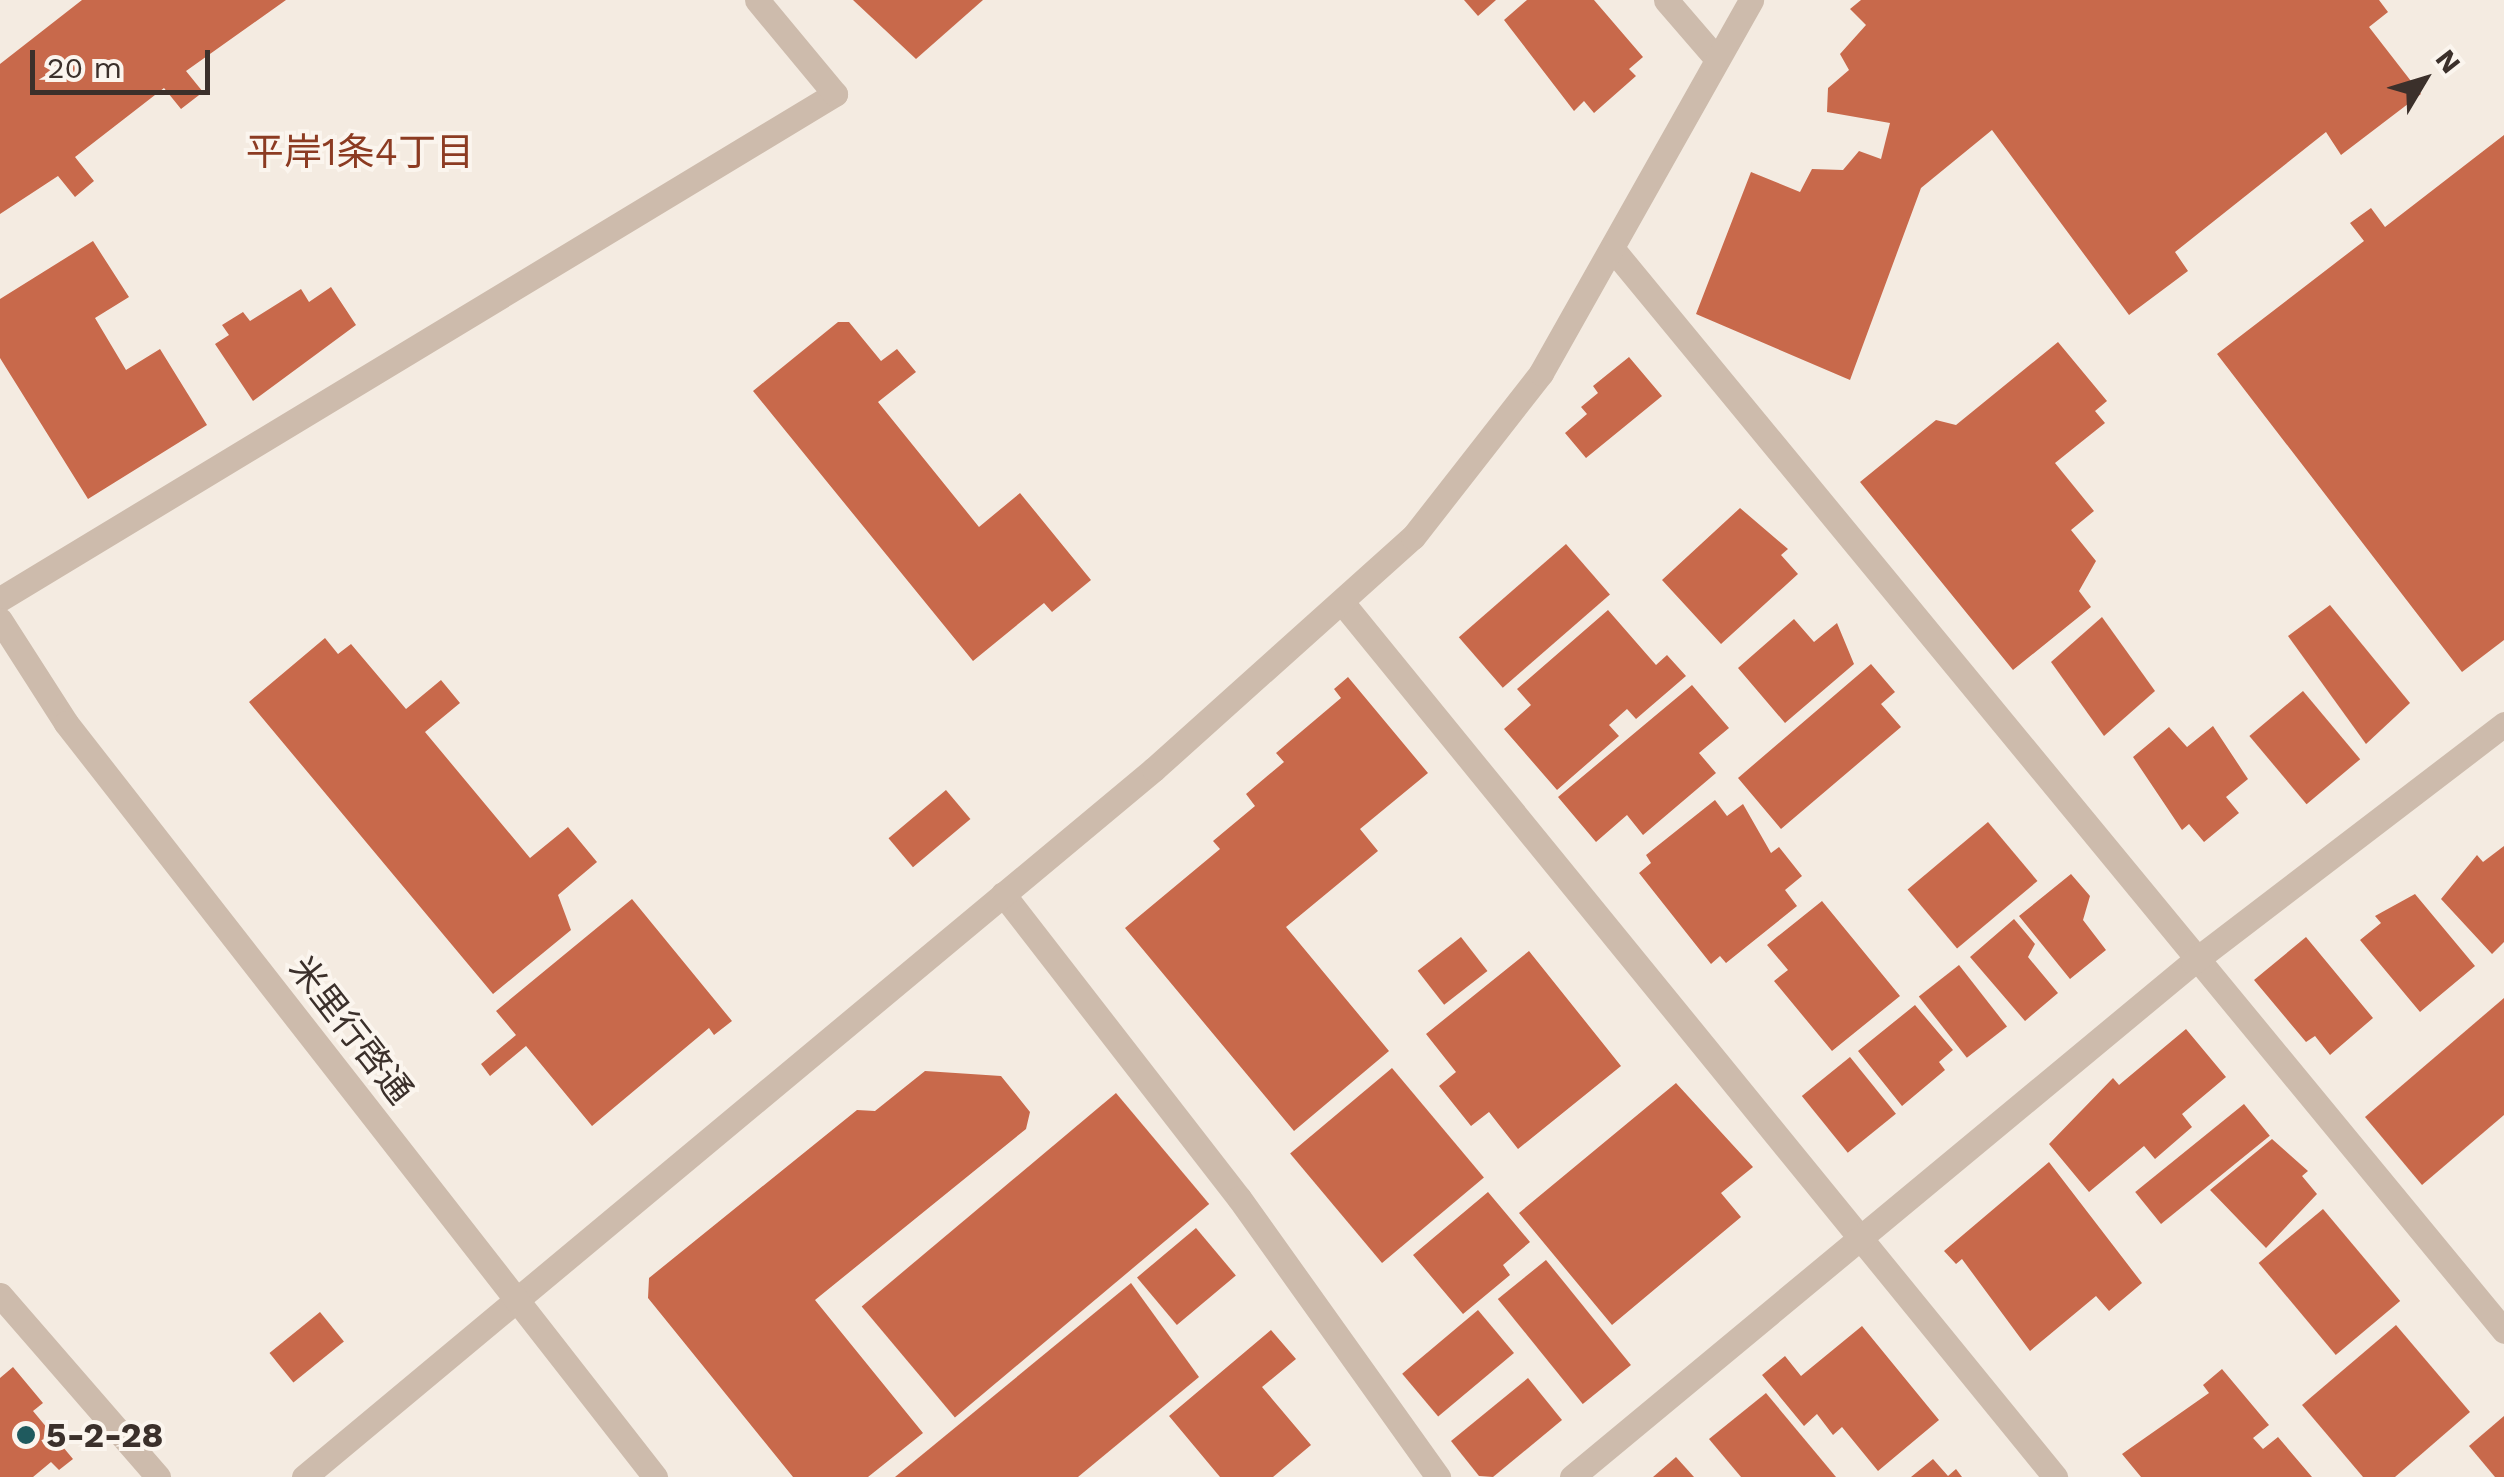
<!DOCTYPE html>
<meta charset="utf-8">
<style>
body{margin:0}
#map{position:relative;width:2504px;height:1477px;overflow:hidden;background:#f4ebe1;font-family:"Work Sans","Noto Sans JP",sans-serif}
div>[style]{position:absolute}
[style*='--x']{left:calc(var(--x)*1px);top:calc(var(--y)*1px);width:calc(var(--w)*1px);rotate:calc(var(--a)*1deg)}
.building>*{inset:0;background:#c8694b;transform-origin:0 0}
.service>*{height:25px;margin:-12.5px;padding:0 12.5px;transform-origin:12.5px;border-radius:12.5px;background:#cdbbac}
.minor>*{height:25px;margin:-12.5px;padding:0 12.5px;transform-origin:12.5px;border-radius:12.5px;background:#cdbbac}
.tertiary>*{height:25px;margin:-12.5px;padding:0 12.5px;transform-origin:12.5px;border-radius:12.5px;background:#cdbbac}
.dots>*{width:28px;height:28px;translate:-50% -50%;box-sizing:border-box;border:5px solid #fbf5ee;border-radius:50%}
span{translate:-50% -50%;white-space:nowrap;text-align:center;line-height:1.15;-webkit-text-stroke:8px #fbf5ee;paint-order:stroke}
.street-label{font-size:35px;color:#3b302b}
.poi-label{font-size:35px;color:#3b302b;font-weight:700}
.left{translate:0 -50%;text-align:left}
.neighbourhood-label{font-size:38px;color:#8c3b22}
.north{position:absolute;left:2374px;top:30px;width:100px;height:100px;-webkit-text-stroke:8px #fbf5ee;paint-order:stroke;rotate:52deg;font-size:28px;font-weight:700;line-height:40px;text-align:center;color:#3b302b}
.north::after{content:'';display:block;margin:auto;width:35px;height:45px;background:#3b302b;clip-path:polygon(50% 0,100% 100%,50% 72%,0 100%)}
.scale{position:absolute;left:30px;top:50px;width:180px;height:45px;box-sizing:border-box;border:5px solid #3b302b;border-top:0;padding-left:12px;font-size:30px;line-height:35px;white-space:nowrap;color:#3b302b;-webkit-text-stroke:8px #fbf5ee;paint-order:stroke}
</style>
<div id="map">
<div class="building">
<i style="clip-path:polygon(82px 0,286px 0,186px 71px,203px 92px,181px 109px,164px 88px,75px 157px,94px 181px,75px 197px,58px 176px,0 214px,0 64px)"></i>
<i style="clip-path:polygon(853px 0,983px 0,916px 59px)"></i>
<i style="clip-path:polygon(1464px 0,1496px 0,1478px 16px)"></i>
<i style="clip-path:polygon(1527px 0,1594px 0,1643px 57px,1629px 69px,1636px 76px,1594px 113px,1584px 101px,1574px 111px,1504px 20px)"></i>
<i style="clip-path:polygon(1861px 0,2379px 0,2388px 12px,2369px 27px,2421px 94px,2341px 155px,2326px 132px,2175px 252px,2188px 271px,2129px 315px,1992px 130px,1921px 188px,1850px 380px,1696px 314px,1751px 172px,1800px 192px,1812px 169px,1843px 170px,1859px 151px,1881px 159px,1890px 123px,1827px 112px,1828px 88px,1849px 70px,1840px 54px,1866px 25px,1850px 9px)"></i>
<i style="clip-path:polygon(2504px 135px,2504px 640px,2462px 672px,2217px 354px,2364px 241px,2350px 223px,2371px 208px,2385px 227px)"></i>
<i style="clip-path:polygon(93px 241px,129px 297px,95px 318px,126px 370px,160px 349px,207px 425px,88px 499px,0 358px,0 299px)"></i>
<i style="clip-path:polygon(331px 287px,356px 325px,253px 401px,215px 344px,229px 335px,222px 325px,243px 312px,250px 321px,301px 289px,309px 302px)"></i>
<i style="clip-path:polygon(838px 322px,849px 322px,881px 361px,897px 349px,916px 372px,878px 402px,979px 527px,1020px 493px,1091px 580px,1052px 612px,1044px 603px,973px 661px,753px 391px)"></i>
<i style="clip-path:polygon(2058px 342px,2107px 401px,2095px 411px,2105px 423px,2055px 463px,2094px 511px,2071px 530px,2096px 561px,2079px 591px,2091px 607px,2013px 670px,1860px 482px,1936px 420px,1956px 425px)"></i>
<i style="clip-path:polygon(1629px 357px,1662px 396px,1586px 458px,1565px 433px,1587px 414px,1581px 407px,1598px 393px,1593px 386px)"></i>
<i style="clip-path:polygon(1740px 508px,1788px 549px,1781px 555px,1798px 574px,1721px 644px,1662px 580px)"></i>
<i style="left:1566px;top:544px;width:67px;height:142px;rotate:49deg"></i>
<i style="clip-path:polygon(2330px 605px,2410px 703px,2366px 744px,2288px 636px)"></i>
<i style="clip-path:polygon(1608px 610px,1656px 665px,1667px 655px,1686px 676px,1636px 719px,1627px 709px,1609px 725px,1619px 736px,1557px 790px,1504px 729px,1531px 705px,1517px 689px)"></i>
<i style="clip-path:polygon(2102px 617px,2155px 691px,2104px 736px,2051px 662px)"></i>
<i style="clip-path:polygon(1794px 619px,1814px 642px,1837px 623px,1854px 664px,1785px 723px,1738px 668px)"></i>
<i style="clip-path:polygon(325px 638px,338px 654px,351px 644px,406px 709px,441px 680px,460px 703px,425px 732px,530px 858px,568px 827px,597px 862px,558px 895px,571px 930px,493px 994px,249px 702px)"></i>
<i style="clip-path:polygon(1871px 664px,1895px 692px,1881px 704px,1901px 727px,1781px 829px,1738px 778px)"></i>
<i style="clip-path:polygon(1348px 677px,1428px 773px,1360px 829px,1378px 851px,1286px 927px,1389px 1051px,1294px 1131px,1125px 928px,1220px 849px,1213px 841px,1255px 806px,1246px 794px,1284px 762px,1276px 753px,1341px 698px,1334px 689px)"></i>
<i style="clip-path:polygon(1692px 685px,1729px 728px,1699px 753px,1716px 773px,1643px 835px,1627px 815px,1596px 842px,1558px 797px)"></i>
<i style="left:2303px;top:691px;width:89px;height:70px;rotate:50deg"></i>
<i style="clip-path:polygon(2213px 726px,2248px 779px,2226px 797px,2239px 813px,2204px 842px,2189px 824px,2182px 830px,2133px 757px,2169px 727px,2187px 747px)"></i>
<i style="left:946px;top:790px;width:38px;height:75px;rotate:50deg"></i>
<i style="clip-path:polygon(1715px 800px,1727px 816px,1743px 804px,1771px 853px,1779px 847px,1802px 876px,1785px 890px,1797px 906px,1726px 963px,1720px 956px,1711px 964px,1639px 873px,1651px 863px,1646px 855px)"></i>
<i style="left:1988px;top:822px;width:77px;height:105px;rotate:50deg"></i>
<i style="clip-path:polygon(2504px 846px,2504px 942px,2492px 954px,2441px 899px,2477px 855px,2483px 862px)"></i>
<i style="clip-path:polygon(2071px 874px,2090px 896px,2083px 920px,2106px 950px,2070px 979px,2019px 916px)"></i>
<i style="clip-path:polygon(2415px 894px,2475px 966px,2420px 1012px,2360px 940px,2381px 923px,2375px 916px)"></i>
<i style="clip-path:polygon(632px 899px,732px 1021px,714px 1035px,709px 1028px,592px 1126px,526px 1046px,490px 1076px,481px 1064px,516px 1035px,496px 1011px)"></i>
<i style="clip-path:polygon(1822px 901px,1900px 996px,1832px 1051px,1774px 981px,1788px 970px,1767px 945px)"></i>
<i style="clip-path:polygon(2014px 919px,2035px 944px,2028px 957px,2058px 993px,2025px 1021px,1970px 957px)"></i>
<i style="left:1461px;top:937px;width:43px;height:55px;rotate:52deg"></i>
<i style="clip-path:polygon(2306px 937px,2373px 1018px,2330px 1055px,2315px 1036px,2306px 1042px,2254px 980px)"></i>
<i style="clip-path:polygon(1529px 951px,1621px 1066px,1518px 1149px,1489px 1112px,1471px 1126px,1439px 1086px,1456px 1072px,1426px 1034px)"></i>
<i style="left:1959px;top:965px;width:78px;height:51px;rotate:52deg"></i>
<i style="clip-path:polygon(2504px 998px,2504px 1115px,2422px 1185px,2365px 1117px)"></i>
<i style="clip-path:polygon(1915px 1005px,1953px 1050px,1939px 1062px,1945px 1070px,1902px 1106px,1858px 1051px)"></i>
<i style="clip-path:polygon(2186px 1029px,2226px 1077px,2182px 1114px,2192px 1127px,2155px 1159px,2144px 1146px,2089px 1192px,2049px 1144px,2113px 1078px,2119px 1085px)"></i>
<i style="left:1850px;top:1057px;width:73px;height:62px;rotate:51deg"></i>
<i style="left:1392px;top:1068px;width:143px;height:133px;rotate:50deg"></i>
<i style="clip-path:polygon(925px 1071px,1001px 1076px,1030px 1112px,1026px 1129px,815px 1300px,923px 1433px,868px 1477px,793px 1477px,648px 1298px,649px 1278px,857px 1110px,875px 1111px)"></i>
<i style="clip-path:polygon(1676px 1083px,1753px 1167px,1721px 1193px,1741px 1217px,1612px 1325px,1519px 1213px)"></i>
<i style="left:1116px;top:1093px;width:145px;height:332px;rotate:50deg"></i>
<i style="left:2244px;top:1104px;width:41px;height:140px;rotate:51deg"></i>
<i style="clip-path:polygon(2272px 1139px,2308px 1171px,2302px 1176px,2317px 1194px,2266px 1248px,2210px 1190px)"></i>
<i style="clip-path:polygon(2049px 1162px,2142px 1283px,2109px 1311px,2096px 1296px,2030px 1351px,1962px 1259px,1956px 1264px,1944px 1251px)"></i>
<i style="clip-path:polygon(1488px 1192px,1530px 1242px,1503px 1265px,1510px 1275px,1463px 1314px,1413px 1255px)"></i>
<i style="left:2323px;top:1209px;width:120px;height:84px;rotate:50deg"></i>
<i style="left:1196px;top:1228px;width:62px;height:77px;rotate:50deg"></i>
<i style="left:1546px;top:1260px;width:135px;height:62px;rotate:51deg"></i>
<i style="clip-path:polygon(1131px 1283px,1199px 1377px,1078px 1477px,895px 1477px)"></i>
<i style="left:1478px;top:1310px;width:56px;height:99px;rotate:50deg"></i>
<i style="left:320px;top:1312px;width:38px;height:65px;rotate:51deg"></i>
<i style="clip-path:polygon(2396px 1325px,2470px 1412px,2395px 1477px,2363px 1477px,2302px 1405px)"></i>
<i style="clip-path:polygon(1862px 1326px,1939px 1420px,1878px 1471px,1842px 1427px,1833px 1435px,1817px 1414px,1804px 1426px,1762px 1375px,1785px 1356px,1801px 1376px)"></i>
<i style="clip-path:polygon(1271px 1330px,1296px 1359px,1262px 1387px,1311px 1445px,1273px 1477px,1220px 1477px,1169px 1416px)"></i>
<i style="clip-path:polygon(13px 1367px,43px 1403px,33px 1411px,73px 1459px,59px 1470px,51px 1462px,33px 1477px,0 1477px,0 1378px)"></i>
<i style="clip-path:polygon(2222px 1369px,2269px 1425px,2253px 1438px,2263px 1449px,2278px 1437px,2312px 1477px,2141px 1477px,2122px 1454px,2209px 1393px,2203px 1385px)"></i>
<i style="clip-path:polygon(1528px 1378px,1562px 1420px,1493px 1477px,1479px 1476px,1451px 1441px)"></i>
<i style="clip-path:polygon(1766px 1393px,1836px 1477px,1741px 1477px,1709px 1439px)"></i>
<i style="clip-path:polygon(2504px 1416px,2504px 1477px,2495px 1477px,2469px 1446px)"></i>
<i style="clip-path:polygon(1676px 1457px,1694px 1477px,1653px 1477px)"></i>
<i style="clip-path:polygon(1933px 1459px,1948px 1476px,1956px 1469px,1962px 1477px,1911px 1477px)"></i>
</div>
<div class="service">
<i style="--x:0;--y:1295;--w:241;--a:49"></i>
</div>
<div class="minor">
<i style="--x:1666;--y:0;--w:78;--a:49.2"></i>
<i style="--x:1615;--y:252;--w:1398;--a:50.51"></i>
<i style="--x:0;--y:599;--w:976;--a:-31.17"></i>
<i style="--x:835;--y:94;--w:122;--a:-129.7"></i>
<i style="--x:1345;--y:606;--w:1124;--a:50.81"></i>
<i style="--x:1003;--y:894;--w:385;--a:52.2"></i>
<i style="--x:1239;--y:1198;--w:343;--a:54.5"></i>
<i style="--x:304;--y:1477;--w:1106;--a:-39.79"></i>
<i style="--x:1154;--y:769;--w:348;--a:-41.9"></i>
<i style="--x:1413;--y:537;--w:208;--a:-52"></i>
<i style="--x:1541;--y:373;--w:428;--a:-60.6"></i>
<i style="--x:1572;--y:1477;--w:807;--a:-39.67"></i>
<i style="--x:2193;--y:962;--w:392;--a:-37.4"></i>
</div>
<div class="tertiary">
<i style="--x:0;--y:620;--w:122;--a:57.3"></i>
<i style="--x:66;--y:723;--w:957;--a:52"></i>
</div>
<div class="dots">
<i style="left:26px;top:1435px;background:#1f5a5e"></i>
</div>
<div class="street-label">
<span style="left:351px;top:1030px;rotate:52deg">米里行啓通</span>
</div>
<div class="poi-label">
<span class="left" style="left:46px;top:1435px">5-2-28</span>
</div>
<div class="neighbourhood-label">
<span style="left:360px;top:153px">平岸1条4丁目</span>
</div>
<div class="north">N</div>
<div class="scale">20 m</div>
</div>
